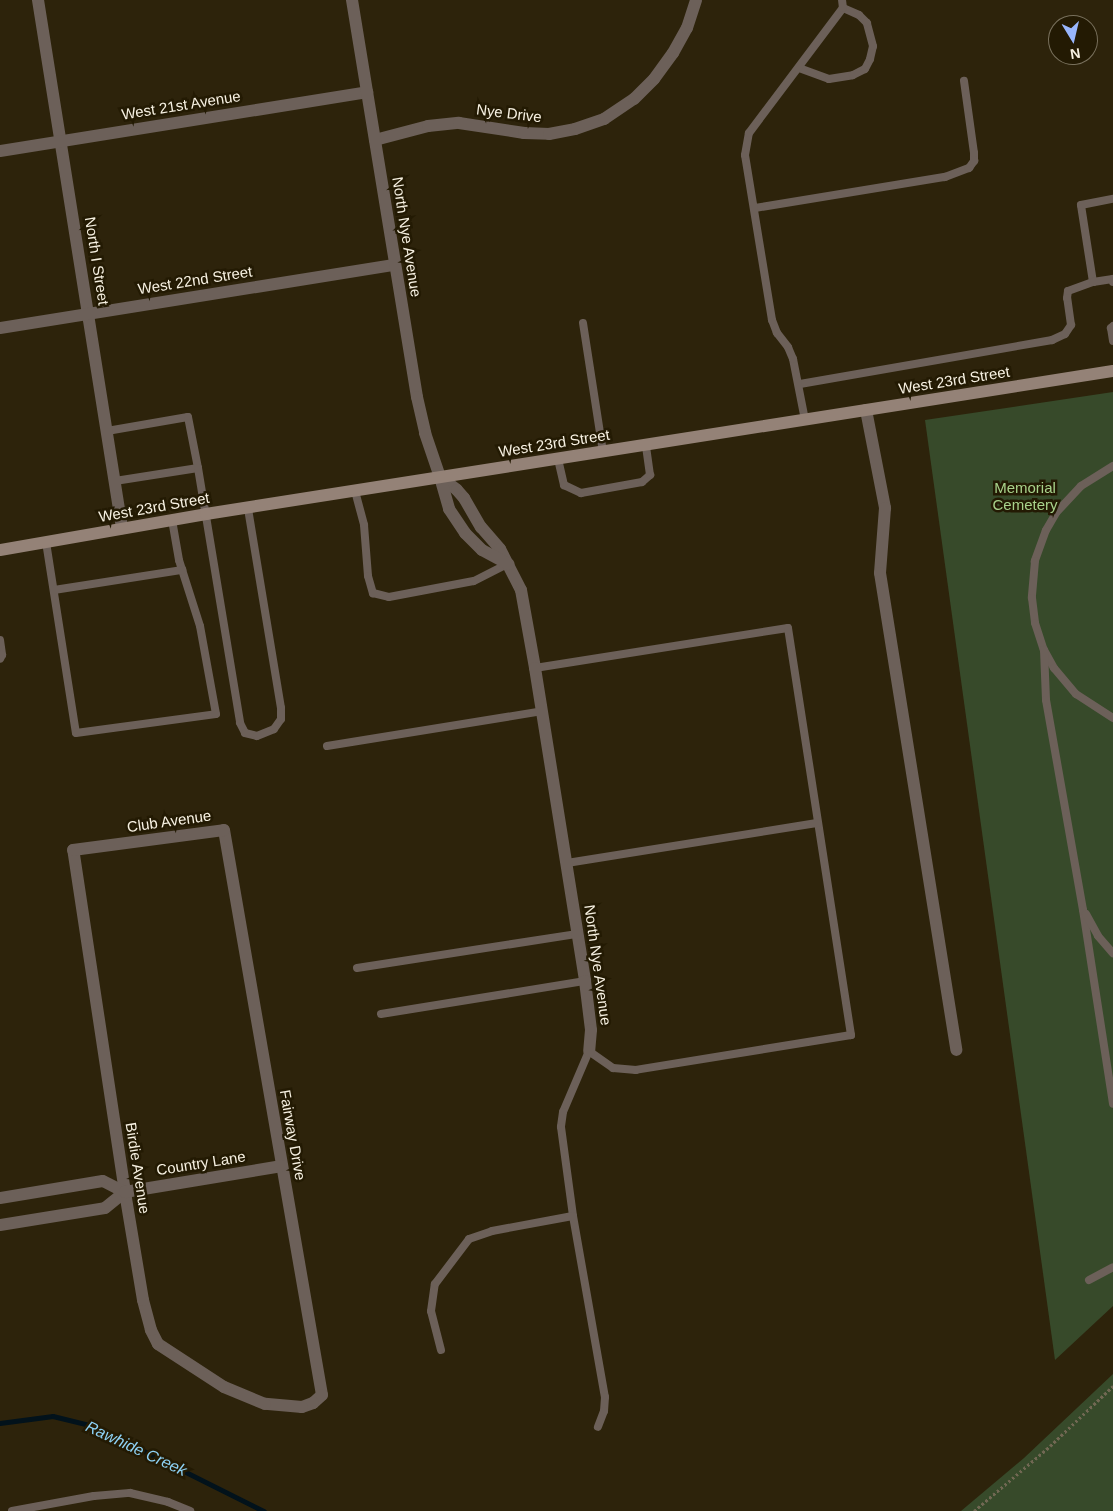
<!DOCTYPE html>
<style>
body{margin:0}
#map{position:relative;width:1113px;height:1511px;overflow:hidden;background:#2d230b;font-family:Arial,sans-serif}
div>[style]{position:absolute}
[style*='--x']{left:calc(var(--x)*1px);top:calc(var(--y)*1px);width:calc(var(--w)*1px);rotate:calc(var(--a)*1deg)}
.green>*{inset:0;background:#374a2a}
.stream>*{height:4.5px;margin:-2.25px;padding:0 2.25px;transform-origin:2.25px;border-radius:2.25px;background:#02121b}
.path>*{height:2.5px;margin-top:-1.25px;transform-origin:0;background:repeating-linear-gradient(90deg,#716853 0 2.5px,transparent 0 5px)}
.service>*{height:8px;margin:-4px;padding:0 4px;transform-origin:4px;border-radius:4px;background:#6c6059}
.minor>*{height:12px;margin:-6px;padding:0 6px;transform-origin:6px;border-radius:6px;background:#6c6059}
.tertiary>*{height:12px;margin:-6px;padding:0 6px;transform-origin:6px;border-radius:6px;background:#6c6059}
.secondary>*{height:12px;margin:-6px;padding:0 6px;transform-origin:6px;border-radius:6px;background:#948277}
span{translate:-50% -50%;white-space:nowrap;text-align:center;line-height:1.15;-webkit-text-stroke:5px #231a03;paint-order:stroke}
.street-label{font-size:15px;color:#f7f1e2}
.park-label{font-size:15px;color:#a8d28b}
.water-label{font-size:16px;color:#8ed2f5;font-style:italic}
.north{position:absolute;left:1048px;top:15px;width:50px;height:50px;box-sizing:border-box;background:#231a03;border:1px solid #78705c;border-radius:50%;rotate:171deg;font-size:14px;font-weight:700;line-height:20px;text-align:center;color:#f7f1e2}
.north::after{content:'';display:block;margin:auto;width:18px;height:22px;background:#98b6fd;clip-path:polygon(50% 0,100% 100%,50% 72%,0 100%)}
</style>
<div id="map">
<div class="green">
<i style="clip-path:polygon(1113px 392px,1113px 1306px,1055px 1360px,925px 420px)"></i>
<i style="clip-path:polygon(1113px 1374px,1113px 1511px,961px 1511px,1024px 1458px)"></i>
</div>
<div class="stream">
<i style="--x:0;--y:1423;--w:53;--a:-7.5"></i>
<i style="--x:53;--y:1416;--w:42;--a:13.7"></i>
<i style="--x:94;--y:1426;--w:190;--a:26.6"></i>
</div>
<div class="path">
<i style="--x:974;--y:1511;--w:100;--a:-40.5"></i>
<i style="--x:1050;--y:1446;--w:87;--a:-43.6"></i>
</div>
<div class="service">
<i style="--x:799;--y:68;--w:32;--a:20"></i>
<i style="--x:829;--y:79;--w:24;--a:-9"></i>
<i style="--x:853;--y:75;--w:13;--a:-27"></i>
<i style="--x:865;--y:69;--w:11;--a:-63"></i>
<i style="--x:870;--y:59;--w:13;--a:-77"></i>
<i style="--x:873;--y:46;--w:24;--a:-105"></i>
<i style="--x:867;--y:23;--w:11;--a:-135"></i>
<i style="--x:859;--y:15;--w:17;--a:-156"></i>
<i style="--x:755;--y:208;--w:193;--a:-9.3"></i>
<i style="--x:945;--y:177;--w:26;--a:-21"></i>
<i style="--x:969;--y:168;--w:9;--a:-54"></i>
<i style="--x:974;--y:161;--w:8;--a:-90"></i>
<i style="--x:974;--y:153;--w:73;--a:-97.9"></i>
<i style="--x:1093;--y:282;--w:78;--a:-98.9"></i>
<i style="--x:1081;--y:205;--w:33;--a:-11"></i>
<i style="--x:583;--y:323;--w:131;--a:81.2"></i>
<i style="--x:1113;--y:326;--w:3;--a:135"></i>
<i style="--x:1111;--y:328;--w:13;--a:81"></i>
<i style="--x:800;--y:384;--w:256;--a:-9.9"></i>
<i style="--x:1052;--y:340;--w:14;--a:-25"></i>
<i style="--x:1065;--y:334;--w:11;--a:-56"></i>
<i style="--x:1071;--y:325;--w:27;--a:-98"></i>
<i style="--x:1067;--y:298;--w:7;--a:-82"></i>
<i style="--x:1068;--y:291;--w:27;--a:-20"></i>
<i style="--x:1093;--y:282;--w:20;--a:-9"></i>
<i style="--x:1113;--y:279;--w:3;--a:90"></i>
<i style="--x:805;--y:420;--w:62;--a:-101.1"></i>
<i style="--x:793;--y:359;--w:13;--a:-113"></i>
<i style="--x:788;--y:347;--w:18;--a:-128"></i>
<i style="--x:777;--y:333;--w:14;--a:-111"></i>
<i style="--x:772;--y:320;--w:167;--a:-99.3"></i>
<i style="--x:745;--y:155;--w:22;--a:-80"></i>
<i style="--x:749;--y:133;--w:156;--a:-53.1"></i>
<i style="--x:843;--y:8;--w:8;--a:-97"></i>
<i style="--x:107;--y:431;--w:82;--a:-9.8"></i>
<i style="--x:188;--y:417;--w:52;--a:78.9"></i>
<i style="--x:558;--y:459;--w:27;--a:77"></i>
<i style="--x:564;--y:485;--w:19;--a:25"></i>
<i style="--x:581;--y:493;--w:62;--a:-10.2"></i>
<i style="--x:642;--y:482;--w:11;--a:-41"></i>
<i style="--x:650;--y:475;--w:30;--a:-98"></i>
<i style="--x:1113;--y:466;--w:38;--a:148"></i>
<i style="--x:1081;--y:486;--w:37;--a:133"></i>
<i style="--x:1056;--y:513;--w:20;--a:120"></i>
<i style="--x:1046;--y:530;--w:33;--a:110"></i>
<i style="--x:1035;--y:561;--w:37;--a:95"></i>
<i style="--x:1032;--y:598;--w:25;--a:83"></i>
<i style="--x:1035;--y:623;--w:28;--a:72"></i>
<i style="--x:1044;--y:650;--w:21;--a:61"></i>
<i style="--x:1054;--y:668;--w:34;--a:50"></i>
<i style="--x:1076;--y:694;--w:44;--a:33"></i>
<i style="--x:115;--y:481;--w:84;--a:-8.9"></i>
<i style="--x:198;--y:468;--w:258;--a:80.6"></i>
<i style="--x:240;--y:723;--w:11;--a:63"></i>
<i style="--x:245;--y:733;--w:12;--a:14"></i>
<i style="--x:257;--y:736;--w:18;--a:-22"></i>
<i style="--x:274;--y:729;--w:12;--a:-55"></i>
<i style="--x:281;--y:719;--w:11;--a:-90"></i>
<i style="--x:281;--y:708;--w:203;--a:-99.4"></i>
<i style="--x:355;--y:491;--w:35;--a:75"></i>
<i style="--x:364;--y:525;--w:51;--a:85.5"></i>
<i style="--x:368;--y:576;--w:18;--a:74"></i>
<i style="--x:373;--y:593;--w:16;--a:14"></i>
<i style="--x:389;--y:597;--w:86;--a:-10.7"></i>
<i style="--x:474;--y:581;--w:38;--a:-27"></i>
<i style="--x:46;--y:542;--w:193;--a:81.1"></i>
<i style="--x:76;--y:733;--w:141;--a:-7.7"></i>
<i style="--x:216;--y:714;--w:89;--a:-100.3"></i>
<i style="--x:200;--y:626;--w:69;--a:-107.7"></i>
<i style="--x:179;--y:560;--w:41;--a:-99.9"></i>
<i style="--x:54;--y:590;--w:130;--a:-8.9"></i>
<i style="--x:0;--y:640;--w:15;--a:82"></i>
<i style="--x:2;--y:655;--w:4;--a:117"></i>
<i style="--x:1044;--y:650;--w:50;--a:87.7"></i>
<i style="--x:1046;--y:700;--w:213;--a:80"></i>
<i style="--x:1083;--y:910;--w:196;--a:81.2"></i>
<i style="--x:535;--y:668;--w:256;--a:-9"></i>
<i style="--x:788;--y:628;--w:412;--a:81.2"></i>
<i style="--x:851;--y:1035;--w:218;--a:170.8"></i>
<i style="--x:636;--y:1070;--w:23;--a:-175"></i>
<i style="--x:613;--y:1068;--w:29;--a:-145"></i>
<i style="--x:589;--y:1051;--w:66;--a:113.1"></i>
<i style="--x:563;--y:1112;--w:15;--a:98"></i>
<i style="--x:561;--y:1127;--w:90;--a:82.3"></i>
<i style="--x:573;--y:1216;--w:184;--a:80"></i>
<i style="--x:605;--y:1397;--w:14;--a:94"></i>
<i style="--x:604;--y:1411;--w:17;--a:111"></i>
<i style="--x:327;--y:746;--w:218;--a:-9.2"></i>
<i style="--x:567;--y:863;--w:253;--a:-9.1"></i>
<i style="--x:1086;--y:914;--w:25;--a:61"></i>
<i style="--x:1098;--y:936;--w:23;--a:49"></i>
<i style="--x:357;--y:968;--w:223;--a:-8.8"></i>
<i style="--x:381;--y:1014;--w:207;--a:-9.2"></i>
<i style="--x:1089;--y:1280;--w:27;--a:-28"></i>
<i style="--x:441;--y:1350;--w:40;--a:-104.4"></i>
<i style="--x:431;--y:1311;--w:27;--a:-82"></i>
<i style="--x:435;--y:1284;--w:56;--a:-52.9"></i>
<i style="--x:469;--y:1239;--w:24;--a:-19"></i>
<i style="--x:492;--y:1231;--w:82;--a:-10.5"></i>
<i style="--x:12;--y:1511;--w:83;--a:-10.4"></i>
<i style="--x:94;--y:1496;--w:36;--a:-5"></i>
<i style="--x:130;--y:1493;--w:39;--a:13"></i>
<i style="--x:168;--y:1502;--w:24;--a:22"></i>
</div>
<div class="minor">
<i style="--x:38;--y:0;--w:535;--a:80.96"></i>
<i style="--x:375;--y:140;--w:55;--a:-14.8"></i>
<i style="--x:428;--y:126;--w:31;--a:-6"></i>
<i style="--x:459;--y:123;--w:66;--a:8.7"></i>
<i style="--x:524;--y:133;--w:25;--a:2"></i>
<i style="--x:549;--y:134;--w:26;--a:-11"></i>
<i style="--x:575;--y:129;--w:31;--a:-19"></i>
<i style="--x:604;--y:119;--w:36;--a:-34"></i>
<i style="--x:634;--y:99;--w:28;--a:-45"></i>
<i style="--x:654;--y:79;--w:32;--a:-54"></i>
<i style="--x:673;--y:53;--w:29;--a:-61"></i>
<i style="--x:687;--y:28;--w:29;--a:-72"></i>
<i style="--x:0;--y:151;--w:372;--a:-9.1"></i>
<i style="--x:0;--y:328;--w:399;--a:-9.1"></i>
<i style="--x:866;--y:410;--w:100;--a:79"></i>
<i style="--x:885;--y:508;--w:65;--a:94.4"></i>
<i style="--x:880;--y:573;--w:483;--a:80.9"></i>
<i style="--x:440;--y:477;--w:21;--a:37"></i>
<i style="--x:457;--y:490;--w:11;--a:49"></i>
<i style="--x:464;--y:498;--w:34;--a:60"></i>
<i style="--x:481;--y:527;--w:29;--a:49"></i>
<i style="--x:500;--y:549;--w:46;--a:62.9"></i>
<i style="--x:521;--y:590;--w:79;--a:79.8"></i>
<i style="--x:535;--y:668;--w:317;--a:80.9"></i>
<i style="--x:585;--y:981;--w:49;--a:83"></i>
<i style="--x:591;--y:1030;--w:21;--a:95"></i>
<i style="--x:440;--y:477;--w:33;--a:74"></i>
<i style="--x:449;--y:509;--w:29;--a:56"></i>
<i style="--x:465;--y:533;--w:24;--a:45"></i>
<i style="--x:482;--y:550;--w:30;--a:28"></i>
<i style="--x:224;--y:830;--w:573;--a:80.16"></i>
<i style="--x:322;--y:1395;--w:12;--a:138"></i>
<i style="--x:313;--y:1403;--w:12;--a:160"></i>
<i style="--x:302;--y:1407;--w:37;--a:-175"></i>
<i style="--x:265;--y:1404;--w:44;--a:-157.5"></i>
<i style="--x:224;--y:1387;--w:79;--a:-146.9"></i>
<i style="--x:158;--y:1344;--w:16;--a:-117"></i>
<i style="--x:151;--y:1330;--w:31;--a:-105"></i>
<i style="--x:143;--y:1300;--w:109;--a:-99.5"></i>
<i style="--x:125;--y:1192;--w:346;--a:-98.6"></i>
<i style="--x:73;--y:850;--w:152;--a:-7.5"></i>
<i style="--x:0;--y:1198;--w:104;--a:-9.4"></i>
<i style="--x:103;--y:1181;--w:25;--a:27"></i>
<i style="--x:0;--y:1225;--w:106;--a:-9.2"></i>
<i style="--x:105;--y:1208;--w:26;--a:-39"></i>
<i style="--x:125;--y:1192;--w:159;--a:-9.4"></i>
</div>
<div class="tertiary">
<i style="--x:352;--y:0;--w:402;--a:80.7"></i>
<i style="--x:417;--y:397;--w:37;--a:77"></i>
<i style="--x:425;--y:433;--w:46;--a:71.2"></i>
</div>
<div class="secondary">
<i style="--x:0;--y:550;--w:209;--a:-9.9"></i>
<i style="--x:206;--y:514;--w:918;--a:-8.96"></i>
</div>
<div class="street-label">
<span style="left:181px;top:105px;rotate:-9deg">West 21st Avenue</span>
<span style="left:509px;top:113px;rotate:7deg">Nye Drive</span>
<span style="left:407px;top:237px;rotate:81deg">North Nye Avenue</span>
<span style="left:97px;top:261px;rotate:81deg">North I Street</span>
<span style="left:195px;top:280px;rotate:-9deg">West 22nd Street</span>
<span style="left:954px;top:380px;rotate:-9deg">West 23rd Street</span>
<span style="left:554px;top:443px;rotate:-9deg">West 23rd Street</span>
<span style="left:154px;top:507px;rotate:-10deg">West 23rd Street</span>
<span style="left:169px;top:821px;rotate:-8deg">Club Avenue</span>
<span style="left:598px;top:965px;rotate:82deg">North Nye Avenue</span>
<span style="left:293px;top:1135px;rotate:80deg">Fairway Drive</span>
<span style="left:201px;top:1163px;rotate:-9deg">Country Lane</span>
<span style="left:138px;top:1168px;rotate:81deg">Birdie Avenue</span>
</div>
<div class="park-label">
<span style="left:1025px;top:496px">Memorial<br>Cemetery</span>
</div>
<div class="water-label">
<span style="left:136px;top:1449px;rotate:25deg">Rawhide Creek</span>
</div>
<div class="north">N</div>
</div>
